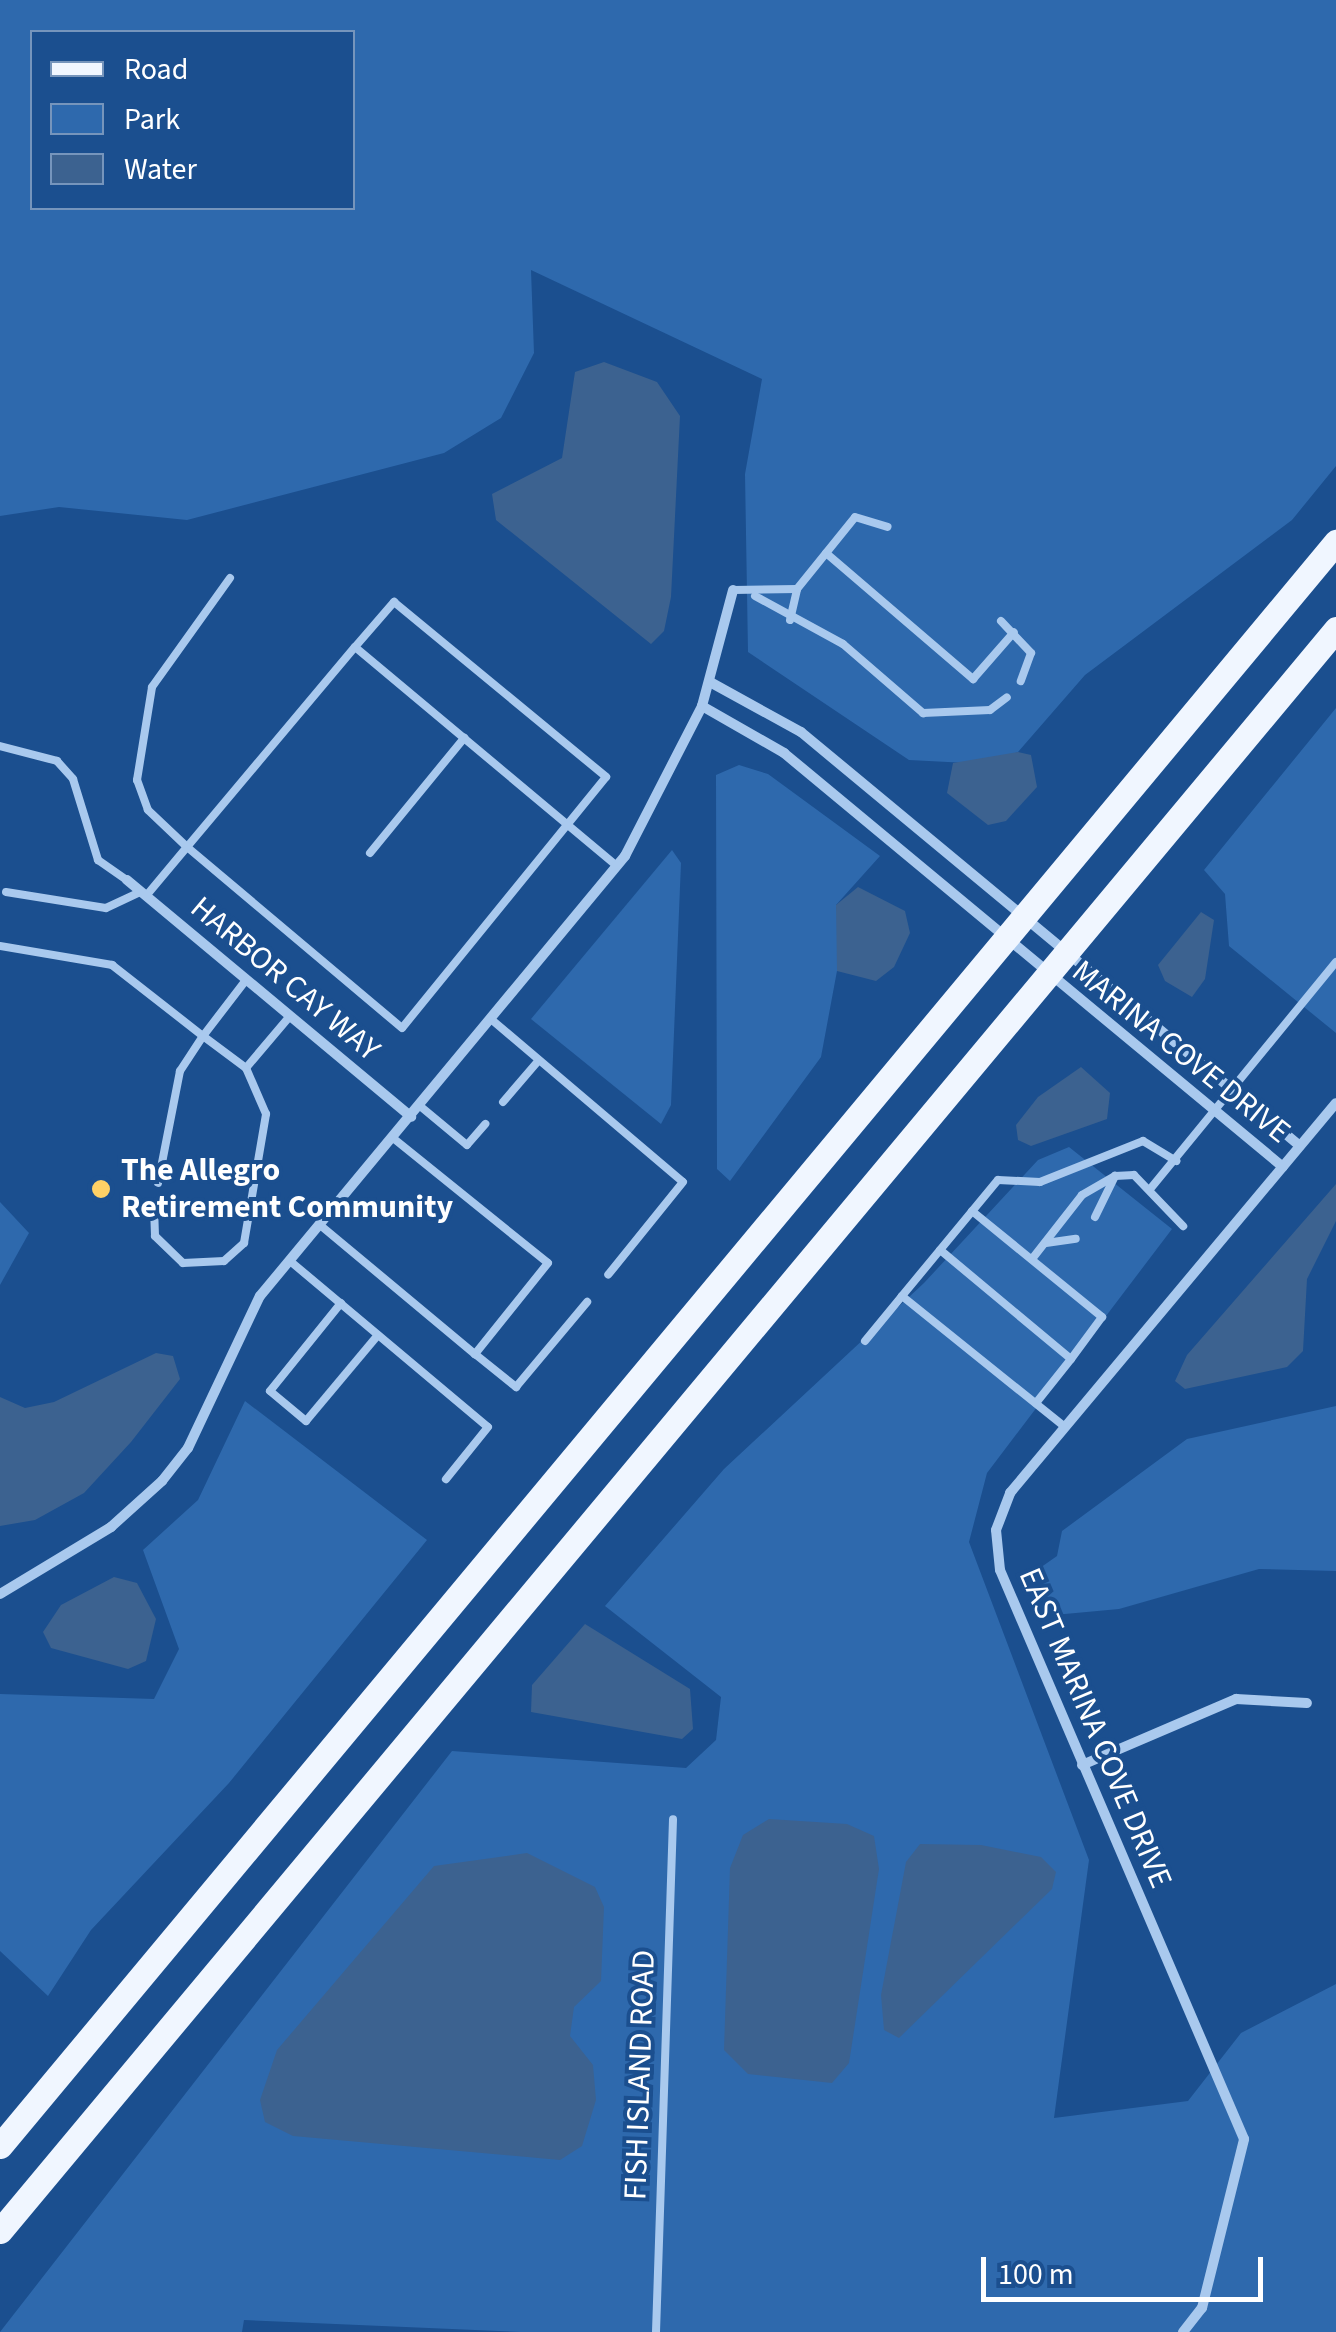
<!DOCTYPE html>
<style>
body{margin:0}
#map{position:relative;width:1336px;height:2332px;overflow:hidden;background:#1b4f8f;font-family:"Source Sans 3",sans-serif}
div>[style]{position:absolute}
[style*='--x']{left:calc(var(--x)*1px);top:calc(var(--y)*1px);width:calc(var(--w)*1px);rotate:calc(var(--a)*1deg)}
.green>*{inset:0;background:#2e69ad}
.water>*{inset:0;background:#3c6290}
.lane>*{height:8px;margin:-4px;padding:0 4px;transform-origin:4px;border-radius:4px;background:#a9c9ee}
.street>*{height:10px;margin:-5px;padding:0 5px;transform-origin:5px;border-radius:5px;background:#a9c9ee}
.primary>*{height:25px;margin:-12.5px;padding:0 12.5px;transform-origin:12.5px;border-radius:12.5px;background:#f0f6ff}
.dots>*{width:28px;height:28px;translate:-50% -50%;box-sizing:border-box;border:5px solid #1b4f8f;border-radius:50%}
span{translate:-50% -50%;white-space:nowrap;text-align:center;line-height:1.15;-webkit-text-stroke:8px #1b4f8f;paint-order:stroke}
.street-label{font-size:32px;color:#fff}
.poi-label{font-size:32px;color:#fff;font-weight:700}
.left{translate:0 -50%;text-align:left}
.legend{position:absolute;left:30px;top:30px;width:325px;height:180px;box-sizing:border-box;background:#1b4f8f;border:2px solid #7695bc;margin:0;padding:12px 18px;list-style:none;font-size:30px;color:#fff}
.legend li{display:flex;align-items:center;gap:20px;height:50px}
.legend b{width:50px;border:2px solid #7695bc}
.scale{position:absolute;left:981px;top:2257px;width:282px;height:45px;box-sizing:border-box;border:5px solid #fff;border-top:0;padding-left:12px;font-size:30px;line-height:35px;white-space:nowrap;color:#fff;-webkit-text-stroke:8px #1b4f8f;paint-order:stroke}
</style>
<div id="map">
<div class="green">
<i style="clip-path:polygon(evenodd,0 0,1336px 0,1336px 466px,1292px 520px,1085px 675px,1018px 752px,987px 764px,909px 760px,748px 652px,745px 474px,762px 379px,531px 270px,534px 353px,501px 418px,444px 453px,187px 520px,59px 507px,0 516px,0 0,32px 32px,352px 32px,352px 208px,32px 208px,32px 32px)"></i>
<i style="clip-path:polygon(1336px 708px,1336px 1033px,1229px 946px,1225px 894px,1204px 870px)"></i>
<i style="clip-path:polygon(739px 765px,768px 774px,880px 856px,836px 905px,842px 944px,821px 1057px,730px 1181px,717px 1169px,716px 775px)"></i>
<i style="clip-path:polygon(672px 850px,681px 863px,671px 1105px,661px 1124px,531px 1019px)"></i>
<i style="clip-path:polygon(1069px 1147px,1172px 1229px,987px 1473px,969px 1542px,1089px 1860px,1054px 2118px,1188px 2101px,1241px 2033px,1336px 1984px,1336px 2332px,521px 2332px,244px 2320px,242px 2332px,0 2332px,452px 1751px,686px 1768px,716px 1740px,721px 1697px,605px 1606px,724px 1469px,924px 1283px,1038px 1160px)"></i>
<i style="clip-path:polygon(0 1202px,29px 1233px,0 1285px)"></i>
<i style="clip-path:polygon(245px 1401px,427px 1540px,229px 1783px,91px 1930px,48px 1996px,0 1951px,0 1694px,154px 1699px,179px 1649px,143px 1550px,198px 1500px)"></i>
<i style="clip-path:polygon(1336px 1406px,1336px 1571px,1259px 1569px,1119px 1609px,1054px 1615px,1037px 1570px,1057px 1556px,1062px 1531px,1187px 1439px)"></i>
</div>
<div class="water">
<i style="clip-path:polygon(604px 362px,657px 382px,680px 416px,671px 597px,664px 631px,651px 644px,496px 520px,492px 494px,562px 458px,575px 372px)"></i>
<i style="clip-path:polygon(1018px 752px,1031px 755px,1037px 787px,1006px 821px,988px 825px,947px 793px,953px 763px)"></i>
<i style="clip-path:polygon(858px 887px,905px 911px,910px 933px,894px 967px,876px 981px,837px 971px,836px 905px)"></i>
<i style="clip-path:polygon(1201px 912px,1214px 920px,1205px 979px,1192px 997px,1165px 981px,1158px 965px)"></i>
<i style="clip-path:polygon(1081px 1067px,1110px 1093px,1107px 1119px,1031px 1146px,1018px 1140px,1016px 1125px,1038px 1097px)"></i>
<i style="clip-path:polygon(1336px 1184px,1336px 1221px,1307px 1279px,1303px 1351px,1287px 1367px,1185px 1389px,1175px 1381px,1187px 1355px)"></i>
<i style="clip-path:polygon(156px 1353px,173px 1356px,180px 1379px,131px 1442px,84px 1493px,35px 1520px,0 1526px,0 1397px,25px 1408px,54px 1402px)"></i>
<i style="clip-path:polygon(114px 1577px,137px 1583px,156px 1619px,146px 1661px,128px 1669px,51px 1648px,43px 1632px,61px 1605px)"></i>
<i style="clip-path:polygon(585px 1624px,690px 1689px,693px 1729px,682px 1739px,531px 1712px,532px 1685px)"></i>
<i style="clip-path:polygon(769px 1819px,847px 1824px,874px 1836px,879px 1869px,849px 2063px,832px 2083px,748px 2074px,724px 2050px,730px 1868px,743px 1835px)"></i>
<i style="clip-path:polygon(920px 1844px,981px 1845px,1041px 1857px,1056px 1872px,1052px 1889px,899px 2038px,884px 2030px,881px 1995px,906px 1862px)"></i>
<i style="clip-path:polygon(527px 1853px,595px 1887px,604px 1907px,601px 1981px,574px 2007px,570px 2036px,593px 2065px,596px 2100px,582px 2146px,560px 2160px,293px 2136px,265px 2122px,260px 2100px,277px 2050px,434px 1866px)"></i>
</div>
<div class="lane">
<i style="--x:826;--y:553;--w:194;--a:40.6"></i>
<i style="--x:973;--y:679;--w:62;--a:-48.9"></i>
<i style="--x:733;--y:590;--w:64;--a:-0.9"></i>
<i style="--x:755;--y:596;--w:100;--a:28.6"></i>
<i style="--x:843;--y:644;--w:106;--a:40.8"></i>
<i style="--x:923;--y:713;--w:67;--a:-2.6"></i>
<i style="--x:990;--y:710;--w:21;--a:-37"></i>
<i style="--x:790;--y:620;--w:32;--a:-77"></i>
<i style="--x:797;--y:589;--w:92;--a:-51.1"></i>
<i style="--x:855;--y:517;--w:34;--a:17"></i>
<i style="--x:1001;--y:621;--w:44;--a:46.8"></i>
<i style="--x:1031;--y:653;--w:30;--a:110"></i>
<i style="--x:355;--y:647;--w:341;--a:39.9"></i>
<i style="--x:0;--y:746;--w:59;--a:14.7"></i>
<i style="--x:57;--y:761;--w:24;--a:48"></i>
<i style="--x:73;--y:779;--w:85;--a:72.8"></i>
<i style="--x:98;--y:860;--w:35;--a:35"></i>
<i style="--x:370;--y:853;--w:149;--a:-50.7"></i>
<i style="--x:6;--y:892;--w:101;--a:9.1"></i>
<i style="--x:106;--y:908;--w:38;--a:-25"></i>
<i style="--x:146;--y:896;--w:64;--a:-50.1"></i>
<i style="--x:187;--y:847;--w:261;--a:-50"></i>
<i style="--x:355;--y:647;--w:60;--a:-49.1"></i>
<i style="--x:394;--y:602;--w:275;--a:39.5"></i>
<i style="--x:606;--y:777;--w:323;--a:129.1"></i>
<i style="--x:402;--y:1028;--w:281;--a:-139.9"></i>
<i style="--x:187;--y:847;--w:54;--a:-136.5"></i>
<i style="--x:148;--y:810;--w:32;--a:-110"></i>
<i style="--x:137;--y:780;--w:94;--a:-80.8"></i>
<i style="--x:152;--y:687;--w:134;--a:-54.4"></i>
<i style="--x:0;--y:946;--w:114;--a:9.6"></i>
<i style="--x:112;--y:965;--w:115;--a:38"></i>
<i style="--x:203;--y:1036;--w:42;--a:123.3"></i>
<i style="--x:180;--y:1071;--w:114;--a:101.1"></i>
<i style="--x:246;--y:980;--w:71;--a:127.5"></i>
<i style="--x:203;--y:1036;--w:54;--a:36.7"></i>
<i style="--x:246;--y:1068;--w:68;--a:-49.8"></i>
<i style="--x:492;--y:1020;--w:250;--a:40.3"></i>
<i style="--x:683;--y:1182;--w:119;--a:128.9"></i>
<i style="--x:503;--y:1102;--w:55;--a:-49.4"></i>
<i style="--x:420;--y:1106;--w:61;--a:39.7"></i>
<i style="--x:467;--y:1145;--w:28;--a:-49"></i>
<i style="--x:393;--y:1138;--w:199;--a:38.9"></i>
<i style="--x:548;--y:1263;--w:117;--a:128.7"></i>
<i style="--x:475;--y:1354;--w:53;--a:38.8"></i>
<i style="--x:516;--y:1387;--w:111;--a:-50.1"></i>
<i style="--x:1151;--y:1188;--w:292;--a:-50.7"></i>
<i style="--x:154;--y:1207;--w:29;--a:88"></i>
<i style="--x:155;--y:1236;--w:39;--a:44"></i>
<i style="--x:183;--y:1263;--w:41;--a:-2.8"></i>
<i style="--x:224;--y:1261;--w:27;--a:-42"></i>
<i style="--x:244;--y:1243;--w:131;--a:-80.3"></i>
<i style="--x:266;--y:1114;--w:50;--a:-113.5"></i>
<i style="--x:972;--y:1211;--w:168;--a:39.2"></i>
<i style="--x:1102;--y:1317;--w:52;--a:126.4"></i>
<i style="--x:1095;--y:1217;--w:46;--a:-64"></i>
<i style="--x:320;--y:1225;--w:202;--a:39.8"></i>
<i style="--x:1046;--y:1243;--w:30;--a:-8"></i>
<i style="--x:940;--y:1250;--w:91;--a:-50.4"></i>
<i style="--x:998;--y:1180;--w:42;--a:2.7"></i>
<i style="--x:1040;--y:1182;--w:111;--a:-21.7"></i>
<i style="--x:1143;--y:1141;--w:39;--a:31"></i>
<i style="--x:1032;--y:1259;--w:81;--a:-52"></i>
<i style="--x:1082;--y:1195;--w:38;--a:-30"></i>
<i style="--x:1115;--y:1176;--w:19;--a:-3"></i>
<i style="--x:1134;--y:1175;--w:71;--a:46.1"></i>
<i style="--x:290;--y:1261;--w:258;--a:40"></i>
<i style="--x:488;--y:1427;--w:67;--a:128.9"></i>
<i style="--x:341;--y:1303;--w:113;--a:128.9"></i>
<i style="--x:270;--y:1391;--w:47;--a:39.8"></i>
<i style="--x:306;--y:1421;--w:112;--a:-50.1"></i>
<i style="--x:865;--y:1341;--w:58;--a:-50.6"></i>
<i style="--x:1036;--y:1403;--w:56;--a:-51.5"></i>
<i style="--x:1071;--y:1359;--w:170;--a:-140.2"></i>
<i style="--x:940;--y:1250;--w:60;--a:129.6"></i>
<i style="--x:902;--y:1296;--w:209;--a:38.8"></i>
<i style="--x:656;--y:2332;--w:513;--a:-88.1"></i>
</div>
<div class="street">
<i style="--x:710;--y:682;--w:104;--a:28.8"></i>
<i style="--x:801;--y:732;--w:648;--a:39.68"></i>
<i style="--x:702;--y:706;--w:95;--a:29.8"></i>
<i style="--x:784;--y:753;--w:648;--a:39.68"></i>
<i style="--x:127;--y:880;--w:370;--a:39.8"></i>
<i style="--x:0;--y:1594;--w:130;--a:-31.1"></i>
<i style="--x:111;--y:1527;--w:69;--a:-42"></i>
<i style="--x:162;--y:1481;--w:42;--a:-51.8"></i>
<i style="--x:188;--y:1448;--w:168;--a:-64.7"></i>
<i style="--x:260;--y:1296;--w:572;--a:-50.32"></i>
<i style="--x:625;--y:856;--w:169;--a:-62.8"></i>
<i style="--x:702;--y:706;--w:120;--a:-75"></i>
<i style="--x:1082;--y:1765;--w:168;--a:-23.2"></i>
<i style="--x:1236;--y:1699;--w:71;--a:3.2"></i>
<i style="--x:1183;--y:2332;--w:31;--a:-52"></i>
<i style="--x:1202;--y:2308;--w:174;--a:-76"></i>
<i style="--x:1244;--y:2139;--w:619;--a:-113.21"></i>
<i style="--x:1000;--y:1570;--w:40;--a:-95.7"></i>
<i style="--x:996;--y:1530;--w:40;--a:-69"></i>
<i style="--x:1010;--y:1493;--w:508;--a:-50.11"></i>
</div>
<div class="primary">
<i style="--x:0;--y:2146;--w:2088;--a:-50.21"></i>
<i style="--x:0;--y:2231;--w:2086;--a:-50.17"></i>
</div>
<div class="dots">
<i style="left:101px;top:1189px;background:#ffd166"></i>
</div>
<div class="street-label">
<span style="left:285px;top:979px;rotate:40deg">HARBOR CAY WAY</span>
<span style="left:1181px;top:1052px;rotate:39deg">MARINA COVE DRIVE</span>
<span style="left:1095px;top:1728px;rotate:67deg">EAST MARINA COVE DRIVE</span>
<span style="left:640px;top:2075px;rotate:-88deg">FISH ISLAND ROAD</span>
</div>
<div class="poi-label">
<span class="left" style="left:121px;top:1189px">The Allegro<br>Retirement Community</span>
</div>
<ul class="legend">
<li><b style="height:12px;background:#f0f6ff"></b>Road</li>
<li><b style="height:28px;background:#2e69ad"></b>Park</li>
<li><b style="height:28px;background:#3c6290"></b>Water</li>
</ul>
<div class="scale">100 m</div>
</div>
